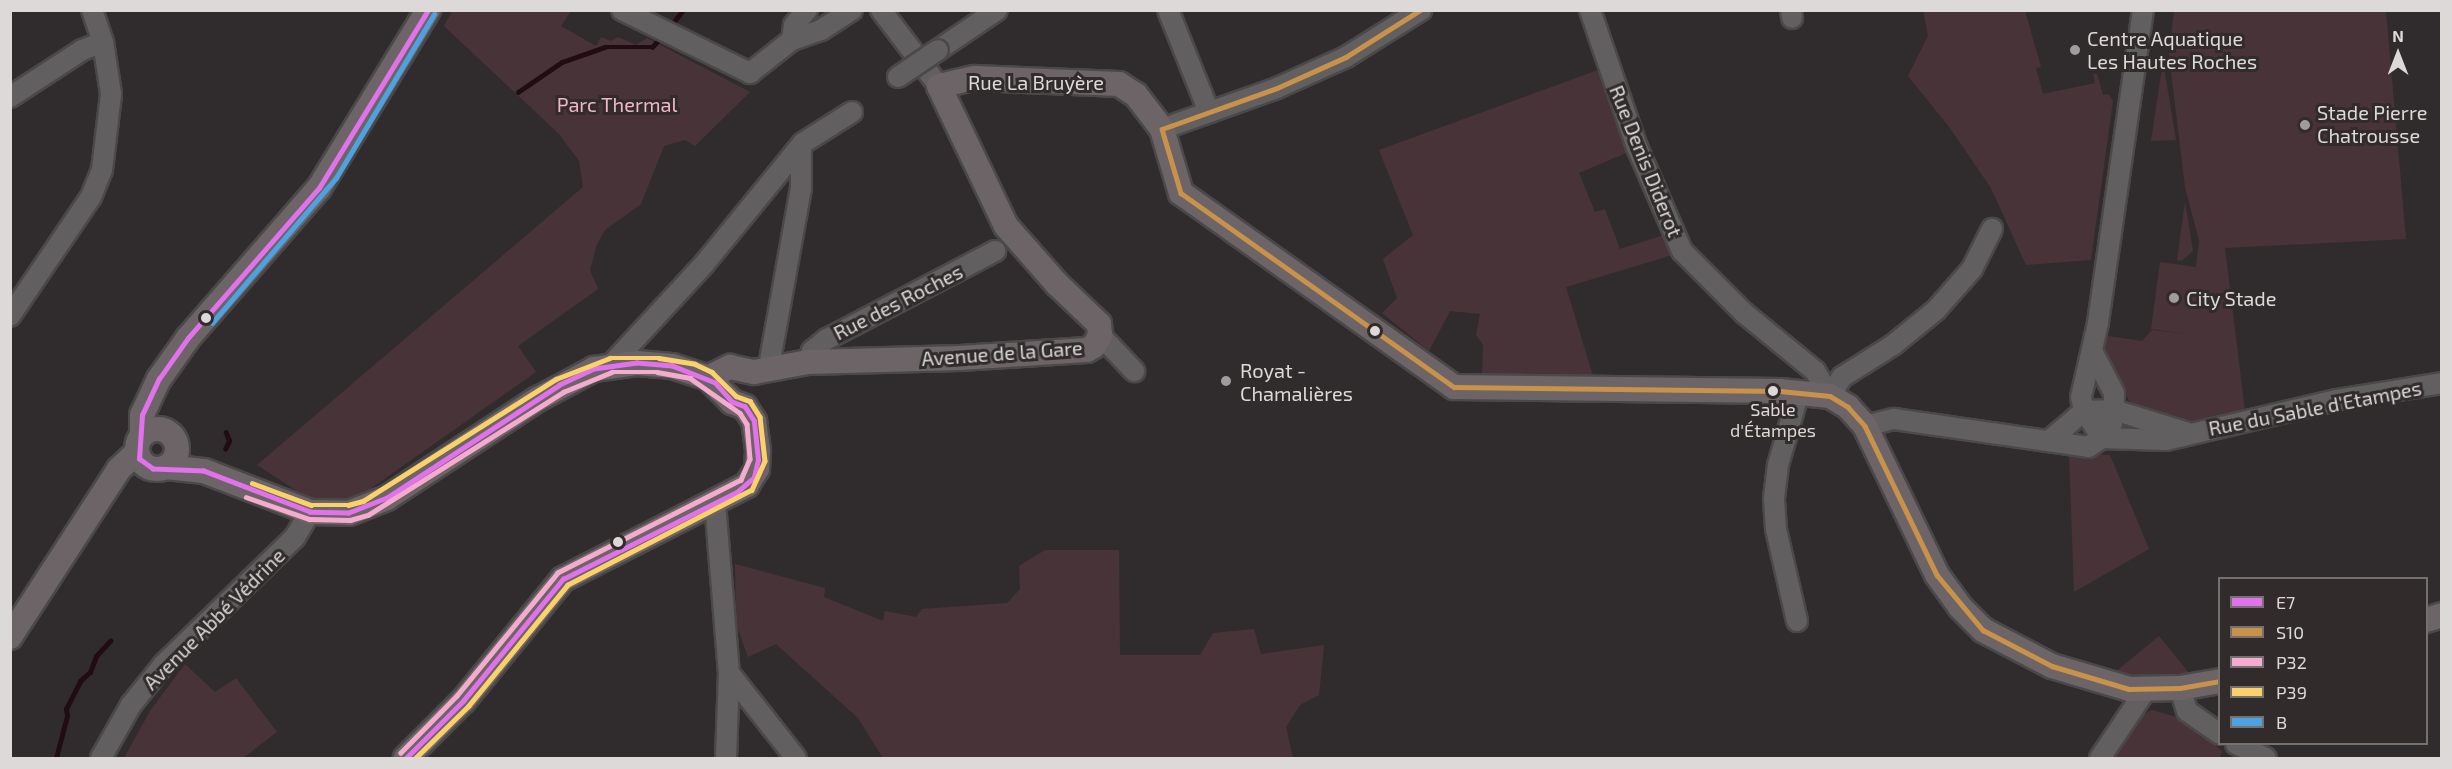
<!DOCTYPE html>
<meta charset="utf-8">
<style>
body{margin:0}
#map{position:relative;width:2452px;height:769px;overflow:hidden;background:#302c2d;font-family:"Exo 2",sans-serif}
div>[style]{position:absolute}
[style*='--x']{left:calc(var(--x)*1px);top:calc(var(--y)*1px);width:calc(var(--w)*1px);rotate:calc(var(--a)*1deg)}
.green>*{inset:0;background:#483438}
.stream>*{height:4.5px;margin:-2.25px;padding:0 2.25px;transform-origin:2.25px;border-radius:2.25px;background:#220c13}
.roads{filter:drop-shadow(2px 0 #4b4849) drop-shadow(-2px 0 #4b4849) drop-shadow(0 2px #4b4849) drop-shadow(0 -2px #4b4849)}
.minor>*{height:20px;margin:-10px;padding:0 10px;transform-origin:10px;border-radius:10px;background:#625f60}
.major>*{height:24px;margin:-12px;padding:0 12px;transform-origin:12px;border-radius:12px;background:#6c6466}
.major>.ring{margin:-12px;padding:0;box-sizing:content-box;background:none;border:24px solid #6c6466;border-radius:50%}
.bridges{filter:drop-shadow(2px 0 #4b4849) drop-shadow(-2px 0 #4b4849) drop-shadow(0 2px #4b4849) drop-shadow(0 -2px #4b4849)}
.minor-bridge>*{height:20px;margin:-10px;padding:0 10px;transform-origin:10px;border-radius:10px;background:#625f60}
.bus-1>*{height:4.5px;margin:-2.25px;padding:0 2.25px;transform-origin:2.25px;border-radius:2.25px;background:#e271ec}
.bus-2>*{height:4.5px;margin:-2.25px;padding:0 2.25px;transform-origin:2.25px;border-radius:2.25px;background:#c9924b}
.bus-3>*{height:4.5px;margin:-2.25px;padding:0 2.25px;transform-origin:2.25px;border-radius:2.25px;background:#f4abcd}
.bus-4>*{height:4.5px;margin:-2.25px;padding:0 2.25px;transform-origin:2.25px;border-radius:2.25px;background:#fbd169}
.bus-5>*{height:4.5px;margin:-2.25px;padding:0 2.25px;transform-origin:2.25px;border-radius:2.25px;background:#4da3e1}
.dots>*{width:16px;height:16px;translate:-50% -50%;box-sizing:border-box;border:3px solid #312b2c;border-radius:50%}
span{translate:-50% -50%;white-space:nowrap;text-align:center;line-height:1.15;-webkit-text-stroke:6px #312b2c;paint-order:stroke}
.bus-label{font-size:18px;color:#ddd9d9}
.poi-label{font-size:20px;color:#ddd9d9}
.left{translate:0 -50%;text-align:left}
.street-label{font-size:20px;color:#ddd9d9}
.park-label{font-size:20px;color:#f3b6c4}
.frame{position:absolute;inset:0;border:12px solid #ddd9d9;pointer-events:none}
.legend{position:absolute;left:2218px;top:577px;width:210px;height:168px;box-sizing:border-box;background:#312b2c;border:2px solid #767171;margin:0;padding:8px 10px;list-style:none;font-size:18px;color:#ddd9d9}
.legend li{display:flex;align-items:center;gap:12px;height:30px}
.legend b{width:30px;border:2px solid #767171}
.north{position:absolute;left:2368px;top:24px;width:60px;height:60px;-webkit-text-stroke:4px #312b2c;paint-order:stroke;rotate:0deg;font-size:16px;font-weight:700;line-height:24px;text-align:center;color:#ddd9d9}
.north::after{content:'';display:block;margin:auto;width:21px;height:27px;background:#ddd9d9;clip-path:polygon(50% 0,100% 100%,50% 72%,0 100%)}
</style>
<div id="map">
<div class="green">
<i style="clip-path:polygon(1923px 10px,2025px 11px,2041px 67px,2036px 68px,2043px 94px,2095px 83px,2093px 74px,2097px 74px,2103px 95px,2108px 94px,2113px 101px,2091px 260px,2026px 265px,1991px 188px,1950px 128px,1908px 76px,1928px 36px)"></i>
<i style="clip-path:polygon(452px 11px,571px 11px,561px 26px,596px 46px,601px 37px,611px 41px,618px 37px,636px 45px,647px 38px,750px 92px,695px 146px,685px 140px,664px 146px,641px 204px,605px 230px,597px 244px,590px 270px,598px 289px,518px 346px,536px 372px,363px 494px,345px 504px,314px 502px,257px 465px,583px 187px,579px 161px,559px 134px,444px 26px)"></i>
<i style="clip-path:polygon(2174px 11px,2386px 11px,2406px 239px,2225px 248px,2245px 411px,2191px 423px,2144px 411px,2130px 402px,2106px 362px,2081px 332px,2142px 341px,2152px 330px,2188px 334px,2151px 329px,2160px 262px,2196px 267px,2199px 241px,2185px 187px,2169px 55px)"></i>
<i style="clip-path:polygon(2163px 61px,2176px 140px,2151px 141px)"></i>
<i style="clip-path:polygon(1598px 70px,1628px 152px,1579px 173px,1595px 212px,1605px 209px,1620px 249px,1667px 234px,1676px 254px,1566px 287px,1593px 376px,1482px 376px,1483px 345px,1476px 335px,1480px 314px,1450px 311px,1429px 351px,1382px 313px,1397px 298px,1383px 259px,1413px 235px,1379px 150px)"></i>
<i style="clip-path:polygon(2185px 202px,2193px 251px,2181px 261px,2177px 260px)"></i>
<i style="clip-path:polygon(2069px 453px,2110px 455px,2149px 549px,2074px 592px)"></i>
<i style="clip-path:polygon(1045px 550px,1119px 550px,1120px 655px,1200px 655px,1213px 633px,1254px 629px,1261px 654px,1324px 645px,1319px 695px,1300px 705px,1286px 727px,1293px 758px,883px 758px,858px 718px,776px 644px,748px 657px,736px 624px,735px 564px,825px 588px,824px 597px,883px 621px,885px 611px,916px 617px,922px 609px,1007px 603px,1020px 589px,1019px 566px)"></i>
<i style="clip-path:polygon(2159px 636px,2189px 673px,2141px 676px,2114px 673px)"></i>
<i style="clip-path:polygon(185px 664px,215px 692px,236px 678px,277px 732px,243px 758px,124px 758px,150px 711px)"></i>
<i style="clip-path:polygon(2152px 710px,2184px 719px,2222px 751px,2220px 758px,2108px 758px,2139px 717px)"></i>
</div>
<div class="stream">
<i style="--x:670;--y:27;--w:21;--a:-53"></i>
<i style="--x:518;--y:92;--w:53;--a:-34.3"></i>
<i style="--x:562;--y:62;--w:46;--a:-19.2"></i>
<i style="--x:605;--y:47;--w:47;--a:0"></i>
<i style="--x:652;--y:47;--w:16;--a:-47"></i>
<i style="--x:225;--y:449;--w:9;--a:-63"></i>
<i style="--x:229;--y:441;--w:9;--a:-111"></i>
<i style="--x:56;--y:758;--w:43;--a:-75.3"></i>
<i style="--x:67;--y:716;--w:7;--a:-98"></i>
<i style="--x:66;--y:709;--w:31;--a:-63"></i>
<i style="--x:80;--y:681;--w:13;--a:-42"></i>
<i style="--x:90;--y:672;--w:17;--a:-69"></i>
<i style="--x:96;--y:656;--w:21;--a:-47"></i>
</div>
<div class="roads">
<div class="minor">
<i style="--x:622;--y:10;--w:143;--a:26.2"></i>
<i style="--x:750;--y:73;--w:53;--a:-38.2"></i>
<i style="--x:792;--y:40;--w:31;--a:-19"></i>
<i style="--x:821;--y:30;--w:37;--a:-33"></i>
<i style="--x:881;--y:10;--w:96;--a:52.7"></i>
<i style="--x:1168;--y:10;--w:110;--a:68.1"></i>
<i style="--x:1590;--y:10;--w:145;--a:71.1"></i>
<i style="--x:1637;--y:147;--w:113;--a:66.6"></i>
<i style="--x:1682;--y:251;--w:88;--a:45"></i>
<i style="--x:1744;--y:313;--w:92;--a:39.2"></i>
<i style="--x:1815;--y:371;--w:29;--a:59"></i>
<i style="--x:1830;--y:396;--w:22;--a:-58"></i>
<i style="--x:1842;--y:377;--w:60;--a:-32.1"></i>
<i style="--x:1893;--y:345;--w:55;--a:-39.1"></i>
<i style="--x:1936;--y:310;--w:55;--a:-48.7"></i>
<i style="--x:1972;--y:269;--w:45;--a:-63.4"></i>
<i style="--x:1791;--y:10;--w:8;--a:83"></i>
<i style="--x:2143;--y:10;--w:316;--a:98.2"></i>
<i style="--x:2098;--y:323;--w:76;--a:102.9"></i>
<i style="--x:2081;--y:397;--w:14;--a:78"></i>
<i style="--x:2084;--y:411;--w:32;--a:56"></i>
<i style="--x:2102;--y:438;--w:64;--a:1.8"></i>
<i style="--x:2166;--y:440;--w:175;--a:-13.2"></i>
<i style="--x:2336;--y:400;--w:107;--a:-9.1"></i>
<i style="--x:792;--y:40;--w:15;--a:-82"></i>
<i style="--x:794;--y:25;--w:20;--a:-49"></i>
<i style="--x:938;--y:50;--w:71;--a:-34.1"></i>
<i style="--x:10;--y:97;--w:86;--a:-33.1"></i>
<i style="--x:82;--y:50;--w:22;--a:-21"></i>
<i style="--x:1162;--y:129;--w:122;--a:-19.6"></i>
<i style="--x:1277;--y:88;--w:76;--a:-24.2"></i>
<i style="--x:1346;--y:57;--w:89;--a:-32.1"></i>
<i style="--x:10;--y:316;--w:144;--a:-55.8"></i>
<i style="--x:91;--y:197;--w:29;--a:-68"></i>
<i style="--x:102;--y:170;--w:77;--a:-83.2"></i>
<i style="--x:111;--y:94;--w:53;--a:-98.7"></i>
<i style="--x:103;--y:42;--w:34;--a:-109"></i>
<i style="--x:1100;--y:335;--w:50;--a:46.6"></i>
<i style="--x:2092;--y:351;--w:47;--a:62.4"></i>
<i style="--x:2114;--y:393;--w:17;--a:90"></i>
<i style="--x:2114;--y:410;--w:77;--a:17.3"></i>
<i style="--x:808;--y:362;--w:12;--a:-70"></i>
<i style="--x:812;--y:351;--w:19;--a:-39"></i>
<i style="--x:827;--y:339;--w:190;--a:-27.6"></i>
<i style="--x:611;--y:365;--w:139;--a:-47.3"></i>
<i style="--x:705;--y:263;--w:155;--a:-50.8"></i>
<i style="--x:803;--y:143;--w:58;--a:-32.3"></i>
<i style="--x:769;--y:366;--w:181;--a:-79.8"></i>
<i style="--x:801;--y:188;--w:42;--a:-90"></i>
<i style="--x:1865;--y:426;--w:30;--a:-14"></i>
<i style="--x:1894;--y:419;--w:196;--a:8.2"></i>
<i style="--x:2088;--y:447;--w:17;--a:-33"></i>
<i style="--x:2102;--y:438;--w:18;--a:-56"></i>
<i style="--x:2112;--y:423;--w:13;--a:-81"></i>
<i style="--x:2114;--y:410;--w:30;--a:178"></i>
<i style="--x:2084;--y:411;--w:45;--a:139.5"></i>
<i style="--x:715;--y:503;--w:171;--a:85.3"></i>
<i style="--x:729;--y:673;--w:108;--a:51.8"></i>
<i style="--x:1797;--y:621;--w:94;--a:-102.9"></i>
<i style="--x:1776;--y:529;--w:31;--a:-94"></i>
<i style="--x:1774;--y:498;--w:33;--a:-83"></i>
<i style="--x:1778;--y:465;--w:76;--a:-74"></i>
<i style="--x:2180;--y:688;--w:24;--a:73"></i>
<i style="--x:2187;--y:711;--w:40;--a:34.9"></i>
<i style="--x:2236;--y:744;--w:33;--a:25"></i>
<i style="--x:101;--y:758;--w:61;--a:-60.5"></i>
<i style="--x:131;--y:705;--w:51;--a:-51.3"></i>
<i style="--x:163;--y:665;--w:184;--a:-44.1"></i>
<i style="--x:295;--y:537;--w:29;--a:-59"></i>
<i style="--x:726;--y:758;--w:85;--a:-88"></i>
<i style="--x:2100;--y:758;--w:81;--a:-56.1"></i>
</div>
<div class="major">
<i style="--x:708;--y:378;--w:25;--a:-27"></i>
<i style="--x:730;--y:367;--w:25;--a:12"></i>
<i style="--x:754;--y:372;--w:55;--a:-10.5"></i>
<i style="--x:808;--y:362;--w:152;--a:-1.5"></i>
<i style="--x:960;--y:358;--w:127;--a:-3.6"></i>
<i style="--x:1087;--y:350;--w:8;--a:-30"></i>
<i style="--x:1094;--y:346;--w:13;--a:-61"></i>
<i style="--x:1100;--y:335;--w:11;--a:-95"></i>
<i style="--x:1099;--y:324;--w:58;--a:-136.4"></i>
<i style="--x:1057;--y:284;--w:77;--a:-131.3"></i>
<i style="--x:1006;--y:226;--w:155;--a:-115.6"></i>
<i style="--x:939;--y:86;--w:37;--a:-13"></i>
<i style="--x:975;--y:78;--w:144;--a:2.4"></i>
<i style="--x:1119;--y:84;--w:20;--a:33"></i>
<i style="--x:1136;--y:95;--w:43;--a:52.6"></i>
<i style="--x:1162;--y:129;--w:67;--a:73.5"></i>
<i style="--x:1181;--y:193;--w:335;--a:35.4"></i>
<i style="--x:1454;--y:387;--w:326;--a:0.7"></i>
<i style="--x:1780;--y:391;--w:50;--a:5.7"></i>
<i style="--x:1830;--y:396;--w:21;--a:31"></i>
<i style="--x:1848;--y:407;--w:25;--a:48"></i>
<i style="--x:1865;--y:426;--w:165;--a:64.2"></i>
<i style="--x:1937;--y:575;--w:39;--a:54"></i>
<i style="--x:1960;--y:607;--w:33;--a:45"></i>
<i style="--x:1983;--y:630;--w:78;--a:27.6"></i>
<i style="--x:2052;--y:666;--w:80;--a:16.6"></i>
<i style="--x:2129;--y:689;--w:51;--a:-1.1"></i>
<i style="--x:2180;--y:688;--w:41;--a:-9.9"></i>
<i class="ring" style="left:137px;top:429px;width:16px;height:16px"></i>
<i style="--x:142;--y:435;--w:20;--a:-90"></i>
<i style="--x:142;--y:415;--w:40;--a:-65"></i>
<i style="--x:159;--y:379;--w:50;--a:-54.7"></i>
<i style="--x:188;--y:338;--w:199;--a:-48.9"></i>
<i style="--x:319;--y:188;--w:209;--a:-58.5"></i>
<i style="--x:166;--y:467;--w:38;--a:6"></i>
<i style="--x:204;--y:471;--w:114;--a:21.1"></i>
<i style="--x:310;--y:512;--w:39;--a:1"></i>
<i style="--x:349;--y:513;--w:41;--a:-21.5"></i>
<i style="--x:387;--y:498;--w:181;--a:-33.3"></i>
<i style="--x:538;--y:399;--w:64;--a:-28.2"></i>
<i style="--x:594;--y:369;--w:43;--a:-7.9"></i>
<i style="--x:637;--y:363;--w:35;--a:5"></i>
<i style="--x:672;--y:366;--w:38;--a:18"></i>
<i style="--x:708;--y:378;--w:34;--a:45"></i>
<i style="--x:732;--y:402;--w:14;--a:21"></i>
<i style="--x:745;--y:407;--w:17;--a:57"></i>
<i style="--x:754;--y:421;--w:30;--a:82"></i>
<i style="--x:758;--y:451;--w:18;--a:93"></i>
<i style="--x:757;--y:469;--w:19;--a:122"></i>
<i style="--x:747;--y:485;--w:207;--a:152.9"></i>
<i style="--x:563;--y:579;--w:158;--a:129.3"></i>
<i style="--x:463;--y:701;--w:81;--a:135"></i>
<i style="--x:2426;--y:620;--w:17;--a:-17"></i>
<i style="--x:10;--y:637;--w:200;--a:-57"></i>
<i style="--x:119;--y:469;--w:25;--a:-43"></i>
</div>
</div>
<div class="bridges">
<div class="minor-bridge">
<i style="--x:898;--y:77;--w:48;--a:-34"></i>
</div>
</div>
<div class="bus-1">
<i style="--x:406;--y:758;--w:81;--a:-45"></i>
<i style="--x:463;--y:701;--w:158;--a:-50.7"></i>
<i style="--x:563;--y:579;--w:195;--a:-26.6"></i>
<i style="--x:737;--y:492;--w:23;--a:-41"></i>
<i style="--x:754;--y:477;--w:17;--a:-77"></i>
<i style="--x:758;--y:460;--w:39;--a:-96"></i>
<i style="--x:754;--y:421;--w:17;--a:-123"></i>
<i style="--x:745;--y:407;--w:14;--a:-159"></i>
<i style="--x:732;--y:402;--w:25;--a:-132"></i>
<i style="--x:715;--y:383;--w:46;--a:-158.4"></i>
<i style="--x:672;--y:366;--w:35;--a:-175"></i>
<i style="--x:637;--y:363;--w:43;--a:172.1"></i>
<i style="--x:594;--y:369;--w:38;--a:155"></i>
<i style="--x:560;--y:385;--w:207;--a:146.8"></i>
<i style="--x:387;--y:498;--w:41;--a:158.5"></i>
<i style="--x:349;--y:513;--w:39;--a:-179"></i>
<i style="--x:310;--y:512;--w:114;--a:-158.9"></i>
<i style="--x:204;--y:471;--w:51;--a:-177.8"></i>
<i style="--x:153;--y:469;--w:17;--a:-144"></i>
<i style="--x:139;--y:459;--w:44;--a:-86.1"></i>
<i style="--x:142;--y:415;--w:40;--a:-65"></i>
<i style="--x:159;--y:379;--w:50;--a:-54.7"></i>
<i style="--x:188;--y:338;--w:199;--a:-48.9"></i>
<i style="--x:319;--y:188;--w:209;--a:-58.5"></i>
</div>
<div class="bus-2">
<i style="--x:1162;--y:129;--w:67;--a:73.5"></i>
<i style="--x:1181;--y:193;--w:335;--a:35.4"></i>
<i style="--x:1454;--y:387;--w:326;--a:0.7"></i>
<i style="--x:1780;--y:391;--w:50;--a:5.7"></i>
<i style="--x:1830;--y:396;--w:21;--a:31"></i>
<i style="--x:1848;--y:407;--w:25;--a:48"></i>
<i style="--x:1865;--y:426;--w:165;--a:64.2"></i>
<i style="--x:1937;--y:575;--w:72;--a:50.1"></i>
<i style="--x:1983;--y:630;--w:78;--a:27.6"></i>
<i style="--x:2052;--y:666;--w:80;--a:16.6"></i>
<i style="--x:2129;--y:689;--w:51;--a:-1.1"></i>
<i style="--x:2180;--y:688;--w:41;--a:-9.9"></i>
<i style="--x:1162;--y:129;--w:122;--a:-19.6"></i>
<i style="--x:1277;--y:88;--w:76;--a:-24.2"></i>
<i style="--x:1346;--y:57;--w:88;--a:-32.4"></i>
</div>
<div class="bus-3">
<i style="--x:246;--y:497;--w:67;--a:19.2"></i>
<i style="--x:309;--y:519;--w:41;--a:1.4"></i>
<i style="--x:350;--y:520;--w:19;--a:-16"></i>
<i style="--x:368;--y:515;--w:231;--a:-32.2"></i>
<i style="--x:563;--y:392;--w:53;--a:-22.2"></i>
<i style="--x:612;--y:372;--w:45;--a:0"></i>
<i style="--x:657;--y:372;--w:34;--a:10"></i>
<i style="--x:690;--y:378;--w:61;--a:35"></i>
<i style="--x:740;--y:413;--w:13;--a:58"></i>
<i style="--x:747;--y:424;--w:35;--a:85"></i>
<i style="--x:750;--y:459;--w:23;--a:113"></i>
<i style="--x:741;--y:480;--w:205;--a:153.1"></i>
<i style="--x:558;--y:573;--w:159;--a:129.4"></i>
<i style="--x:457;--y:696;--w:80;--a:134.5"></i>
</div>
<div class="bus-4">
<i style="--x:252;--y:483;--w:63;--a:20.4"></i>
<i style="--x:311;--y:505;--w:37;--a:0"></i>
<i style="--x:348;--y:505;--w:16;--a:-15"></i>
<i style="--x:363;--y:501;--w:228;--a:-32.3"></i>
<i style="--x:556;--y:379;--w:58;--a:-21.3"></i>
<i style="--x:610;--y:358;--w:49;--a:0"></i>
<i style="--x:659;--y:358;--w:36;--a:9"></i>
<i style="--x:695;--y:364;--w:19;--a:25"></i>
<i style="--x:712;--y:372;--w:34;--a:45"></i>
<i style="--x:736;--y:396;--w:15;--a:20"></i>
<i style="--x:750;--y:401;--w:19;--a:58"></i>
<i style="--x:760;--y:417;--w:44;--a:83.5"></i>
<i style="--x:765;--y:461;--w:32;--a:114"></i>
<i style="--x:752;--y:490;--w:207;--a:152.7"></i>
<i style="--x:568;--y:585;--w:156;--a:129.3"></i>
<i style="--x:469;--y:706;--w:74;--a:135.5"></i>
</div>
<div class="bus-5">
<i style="--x:212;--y:323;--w:191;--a:-49.5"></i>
<i style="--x:336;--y:178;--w:191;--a:-59.1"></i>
</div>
<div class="dots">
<i style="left:2075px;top:50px;background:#a09c9d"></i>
<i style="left:2305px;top:125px;background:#a09c9d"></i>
<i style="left:2174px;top:298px;background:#a09c9d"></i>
<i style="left:206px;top:318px;background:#ddd9d9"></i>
<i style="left:1375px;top:331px;background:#ddd9d9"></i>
<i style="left:1226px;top:381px;background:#a09c9d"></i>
<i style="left:1773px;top:391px;background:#ddd9d9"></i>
<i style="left:618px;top:542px;background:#ddd9d9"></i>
</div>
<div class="bus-label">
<span style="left:1773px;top:420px">Sable<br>d'Étampes</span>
</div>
<div class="poi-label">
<span class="left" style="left:2087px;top:50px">Centre Aquatique<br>Les Hautes Roches</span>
<span class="left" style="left:2317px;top:124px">Stade Pierre<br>Chatrousse</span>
<span class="left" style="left:2186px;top:298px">City Stade</span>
<span class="left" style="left:1240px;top:382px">Royat -<br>Chamalières</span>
</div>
<div class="street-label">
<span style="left:1036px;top:82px">Rue La Bruyère</span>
<span style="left:1646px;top:161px;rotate:68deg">Rue Denis Diderot</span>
<span style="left:898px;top:302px;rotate:-27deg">Rue des Roches</span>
<span style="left:1002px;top:353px;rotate:-4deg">Avenue de la Gare</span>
<span style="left:2315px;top:408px;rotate:-11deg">Rue du Sable d'Etampes</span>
<span style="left:214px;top:619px;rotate:-45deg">Avenue Abbé Védrine</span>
</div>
<div class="park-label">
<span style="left:617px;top:104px">Parc Thermal</span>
</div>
<div class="frame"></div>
<ul class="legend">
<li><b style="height:8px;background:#e271ec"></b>E7</li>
<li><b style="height:8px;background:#c9924b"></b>S10</li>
<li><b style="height:8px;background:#f4abcd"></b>P32</li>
<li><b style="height:8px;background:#fbd169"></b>P39</li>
<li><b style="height:8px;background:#4da3e1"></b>B</li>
</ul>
<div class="north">N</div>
</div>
